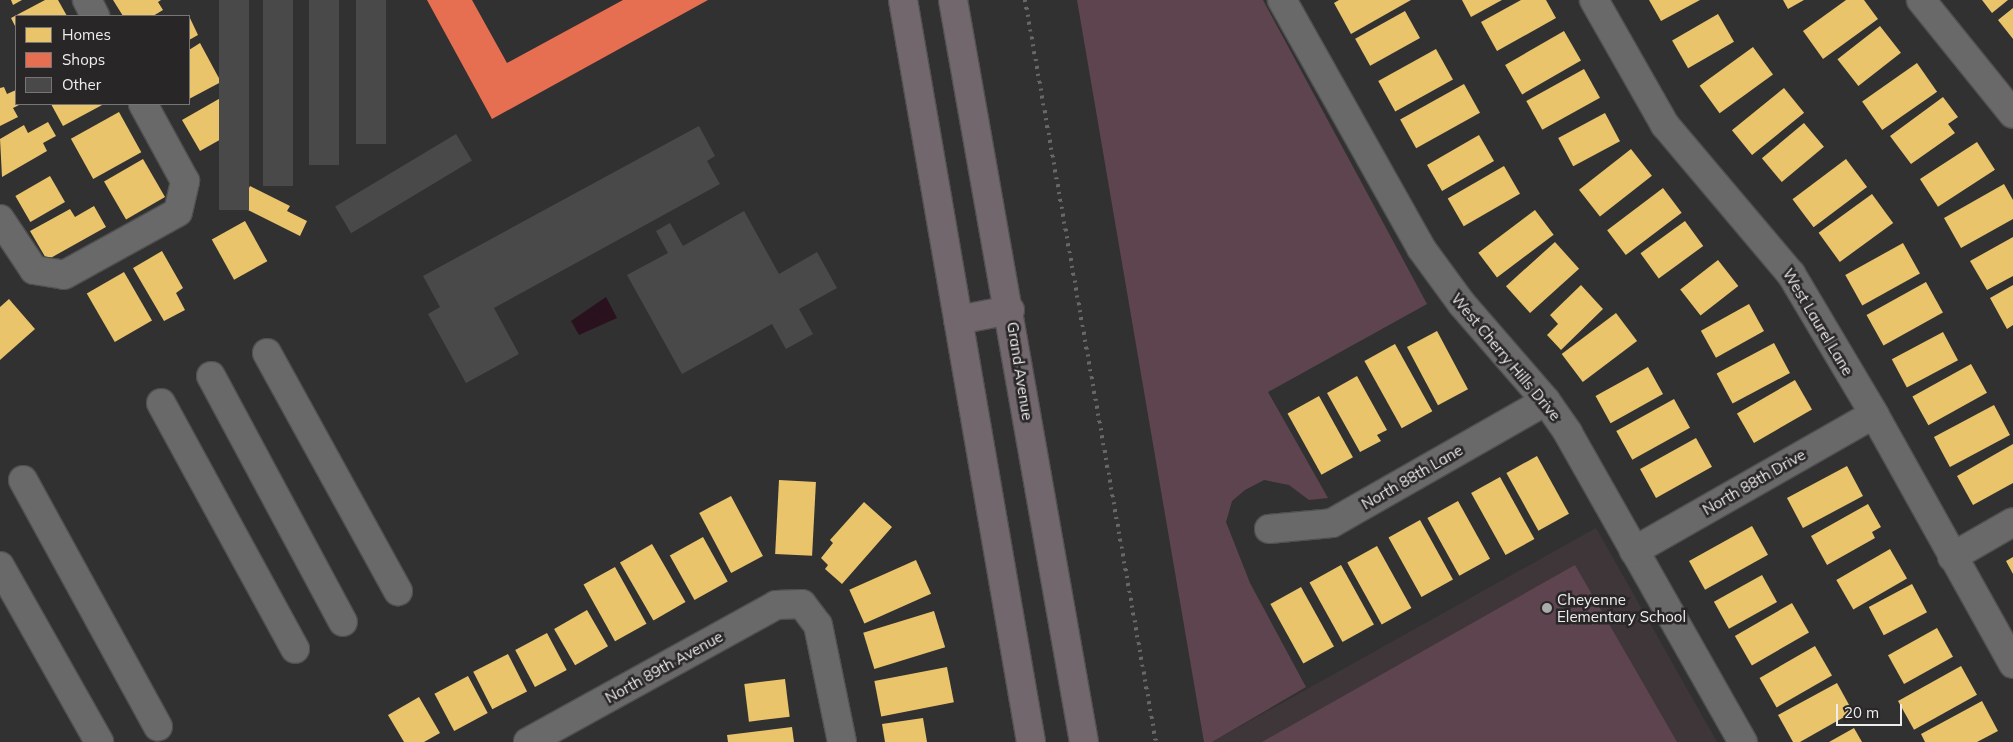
<!DOCTYPE html>
<style>
body{margin:0}
#map{position:relative;width:2013px;height:742px;overflow:hidden;background:#323131;font-family:Mulish,sans-serif}
div>[style]{position:absolute}
[style*='--x']{left:calc(var(--x)*1px);top:calc(var(--y)*1px);width:calc(var(--w)*1px);rotate:calc(var(--a)*1deg)}
.built>*{inset:0;background:#3f363a}
.green>*{inset:0;background:#5d444e}
.water>*{inset:0;background:#29121d}
.homes>*{inset:0;background:#e9c46a;transform-origin:0 0}
.shops>*{inset:0;background:#e76f51}
.building>*{inset:0;background:#4a4949;transform-origin:0 0}
.roads{filter:drop-shadow(1px 0 #515050) drop-shadow(-1px 0 #515050) drop-shadow(0 1px #515050) drop-shadow(0 -1px #515050)}
.minor>*{height:28px;margin:-14px;padding:0 14px;transform-origin:14px;border-radius:14px;background:#6a6969}
.highway>*{height:28px;margin:-14px;padding:0 14px;transform-origin:14px;border-radius:14px;background:#72676c}
.rail>*{height:4px;margin-top:-2px;transform-origin:0;background:repeating-linear-gradient(90deg,#696868 0 2.5px,transparent 0 7.5px)}
.dots>*{width:14px;height:14px;translate:-50% -50%;box-sizing:border-box;border:2px solid #292628;border-radius:50%}
span{translate:-50% -50%;white-space:nowrap;text-align:center;line-height:1.15;-webkit-text-stroke:5px #292628;paint-order:stroke}
.street-label{font-size:15px;color:#eeeced}
.poi-label{font-size:15px;color:#eeeced}
.left{translate:0 -50%;text-align:left}
.legend{position:absolute;left:15px;top:15px;width:175px;height:90px;box-sizing:border-box;background:#292628;border:1px solid #787577;margin:0;padding:6px 9px;list-style:none;font-size:15px;color:#eeeced}
.legend li{display:flex;align-items:center;gap:10px;height:25px}
.legend b{width:25px;border:1px solid #787577}
.scale{position:absolute;left:1836px;top:704px;width:66px;height:22px;box-sizing:border-box;border:2px solid #eeeced;border-top:0;padding-left:6px;font-size:15px;line-height:18px;white-space:nowrap;color:#eeeced;-webkit-text-stroke:4px #292628;paint-order:stroke}
</style>
<div id="map">
<div class="built">
<i style="clip-path:polygon(1596px 528px,1717px 742px,1212px 742px)"></i>
</div>
<div class="green">
<i style="clip-path:polygon(1077px 0,1263px 0,1427px 304px,1268px 392px,1328px 498px,1309px 500px,1289px 485px,1264px 480px,1245px 490px,1232px 501px,1226px 522px,1250px 583px,1306px 687px,1212px 742px,1204px 742px)"></i>
<i style="clip-path:polygon(1575px 565px,1677px 742px,1262px 742px)"></i>
</div>
<div class="water">
<i style="clip-path:polygon(606px 297px,617px 318px,579px 335px,571px 321px)"></i>
</div>
<div class="homes">
<i style="clip-path:polygon(11px 0,22px 0,13px 5px)"></i>
<i style="clip-path:polygon(45px 0,58px 0,67px 16px,16px 16px,16px 28px,11px 18px)"></i>
<i style="clip-path:polygon(113px 0,161px 0,158px 2px,163px 10px,153px 16px,123px 16px)"></i>
<i style="clip-path:polygon(1339px 0,1411px 0,1351px 34px,1334px 3px)"></i>
<i style="clip-path:polygon(1462px 0,1502px 0,1471px 17px)"></i>
<i style="clip-path:polygon(1521px 0,1546px 0,1556px 18px,1497px 51px,1481px 22px)"></i>
<i style="clip-path:polygon(1649px 0,1700px 0,1661px 21px)"></i>
<i style="clip-path:polygon(1783px 0,1804px 0,1788px 9px)"></i>
<i style="clip-path:polygon(1846px 0,1864px 0,1878px 19px,1823px 59px,1803px 31px)"></i>
<i style="clip-path:polygon(1982px 0,2008px 0,1992px 13px)"></i>
<i style="clip-path:polygon(2013px 8px,2013px 39px,1998px 20px)"></i>
<i style="left:1405px;top:11px;width:31px;height:57px;rotate:61deg"></i>
<i style="left:1718px;top:14px;width:32px;height:53px;rotate:60deg"></i>
<i style="clip-path:polygon(189px 16px,198px 35px,189px 40px)"></i>
<i style="left:1880px;top:26px;width:34px;height:54px;rotate:52deg"></i>
<i style="left:1564px;top:31px;width:34px;height:68px;rotate:60deg"></i>
<i style="clip-path:polygon(200px 43px,221px 82px,189px 99px,189px 50px)"></i>
<i style="left:1753px;top:47px;width:34px;height:66px;rotate:54deg"></i>
<i style="left:1436px;top:49px;width:35px;height:66px;rotate:61deg"></i>
<i style="left:1917px;top:63px;width:35px;height:67px;rotate:55deg"></i>
<i style="left:1584px;top:69px;width:33px;height:66px;rotate:61deg"></i>
<i style="left:1464px;top:84px;width:33px;height:73px;rotate:61deg"></i>
<i style="clip-path:polygon(4px 87px,7px 94px,16px 90px,16px 104px,21px 104px,13px 108px,18px 117px,0 126px,0 88px)"></i>
<i style="left:1784px;top:88px;width:32px;height:67px;rotate:51deg"></i>
<i style="clip-path:polygon(231px 92px,243px 113px,233px 119px,239px 129px,200px 151px,182px 120px)"></i>
<i style="clip-path:polygon(1943px 97px,1958px 117px,1948px 124px,1955px 133px,1911px 164px,1890px 136px)"></i>
<i style="clip-path:polygon(51px 104px,104px 104px,63px 126px)"></i>
<i style="left:119px;top:112px;width:46px;height:55px;rotate:61deg"></i>
<i style="left:1605px;top:113px;width:32px;height:53px;rotate:62deg"></i>
<i style="clip-path:polygon(48px 122px,56px 136px,43px 143px,47px 151px,2px 177px,0 139px,24px 125px,28px 133px)"></i>
<i style="left:1804px;top:123px;width:31px;height:55px;rotate:50deg"></i>
<i style="left:1479px;top:135px;width:30px;height:60px;rotate:60deg"></i>
<i style="left:1977px;top:142px;width:33px;height:68px;rotate:57deg"></i>
<i style="left:1631px;top:149px;width:34px;height:66px;rotate:52deg"></i>
<i style="left:143px;top:159px;width:44px;height:45px;rotate:60deg"></i>
<i style="left:1846px;top:159px;width:35px;height:67px;rotate:53deg"></i>
<i style="left:1504px;top:166px;width:32px;height:65px;rotate:60deg"></i>
<i style="left:50px;top:176px;width:30px;height:40px;rotate:60deg"></i>
<i style="clip-path:polygon(2004px 184px,2013px 200px,2013px 219px,1961px 248px,1944px 218px)"></i>
<i style="clip-path:polygon(250px 186px,290px 206px,287px 211px,307px 221px,300px 236px,240px 206px)"></i>
<i style="left:1663px;top:188px;width:31px;height:70px;rotate:53deg"></i>
<i style="left:1872px;top:194px;width:36px;height:66px;rotate:54deg"></i>
<i style="clip-path:polygon(94px 206px,106px 227px,47px 260px,30px 231px,70px 209px,75px 217px)"></i>
<i style="left:1535px;top:210px;width:31px;height:71px;rotate:53deg"></i>
<i style="left:245px;top:221px;width:46px;height:38px;rotate:61deg"></i>
<i style="left:1685px;top:221px;width:31px;height:55px;rotate:54deg"></i>
<i style="clip-path:polygon(2013px 237px,2013px 276px,1987px 290px,1970px 261px)"></i>
<i style="left:1555px;top:242px;width:36px;height:66px;rotate:48deg"></i>
<i style="left:1903px;top:243px;width:35px;height:66px;rotate:61deg"></i>
<i style="clip-path:polygon(162px 251px,183px 288px,176px 293px,185px 310px,164px 321px,133px 268px)"></i>
<i style="left:1718px;top:260px;width:33px;height:48px;rotate:52deg"></i>
<i style="left:124px;top:272px;width:56px;height:43px;rotate:60deg"></i>
<i style="left:1926px;top:282px;width:35px;height:68px;rotate:61deg"></i>
<i style="clip-path:polygon(1581px 285px,1603px 309px,1561px 350px,1547px 335px,1558px 324px,1550px 315px)"></i>
<i style="clip-path:polygon(2013px 285px,2013px 325px,2007px 329px,1990px 298px)"></i>
<i style="clip-path:polygon(9px 299px,35px 329px,0 360px,0 307px)"></i>
<i style="left:1749px;top:304px;width:31px;height:55px;rotate:61deg"></i>
<i style="left:1616px;top:313px;width:35px;height:68px;rotate:53deg"></i>
<i style="left:1437px;top:331px;width:66px;height:34px;rotate:62deg"></i>
<i style="left:1943px;top:332px;width:32px;height:58px;rotate:62deg"></i>
<i style="left:1774px;top:343px;width:34px;height:65px;rotate:62deg"></i>
<i style="left:1395px;top:344px;width:77px;height:35px;rotate:61deg"></i>
<i style="left:1971px;top:364px;width:33px;height:67px;rotate:61deg"></i>
<i style="left:1648px;top:367px;width:31px;height:60px;rotate:61deg"></i>
<i style="clip-path:polygon(1357px 376px,1387px 430px,1377px 435px,1381px 441px,1360px 452px,1327px 393px)"></i>
<i style="left:1795px;top:380px;width:34px;height:67px;rotate:60deg"></i>
<i style="left:1319px;top:396px;width:70px;height:36px;rotate:61deg"></i>
<i style="left:1674px;top:399px;width:33px;height:66px;rotate:61deg"></i>
<i style="left:1994px;top:405px;width:34px;height:68px;rotate:62deg"></i>
<i style="left:1696px;top:438px;width:33px;height:64px;rotate:61deg"></i>
<i style="clip-path:polygon(2013px 444px,2013px 483px,1973px 505px,1957px 476px)"></i>
<i style="left:1537px;top:456px;width:66px;height:35px;rotate:61deg"></i>
<i style="left:1847px;top:466px;width:34px;height:68px;rotate:62deg"></i>
<i style="left:1500px;top:477px;width:71px;height:33px;rotate:61deg"></i>
<i style="left:779px;top:480px;width:37px;height:74px;rotate:3deg"></i>
<i style="left:731px;top:496px;width:68px;height:36px;rotate:62deg"></i>
<i style="left:1458px;top:501px;width:66px;height:35px;rotate:61deg"></i>
<i style="clip-path:polygon(864px 502px,892px 527px,842px 584px,825px 569px,828px 565px,821px 558px,833px 543px,830px 540px)"></i>
<i style="clip-path:polygon(1868px 504px,1881px 527px,1872px 532px,1875px 538px,1827px 565px,1811px 536px)"></i>
<i style="left:1420px;top:520px;width:68px;height:36px;rotate:61deg"></i>
<i style="left:1752px;top:526px;width:33px;height:72px;rotate:61deg"></i>
<i style="left:703px;top:537px;width:51px;height:38px;rotate:61deg"></i>
<i style="left:652px;top:544px;width:67px;height:37px;rotate:60deg"></i>
<i style="left:1377px;top:546px;width:71px;height:34px;rotate:61deg"></i>
<i style="left:1890px;top:549px;width:34px;height:62px;rotate:60deg"></i>
<i style="clip-path:polygon(2013px 557px,2013px 574px,2006px 561px)"></i>
<i style="left:916px;top:560px;width:37px;height:73px;rotate:66deg"></i>
<i style="left:1341px;top:565px;width:68px;height:36px;rotate:61deg"></i>
<i style="left:615px;top:567px;width:65px;height:36px;rotate:61deg"></i>
<i style="left:1762px;top:575px;width:31px;height:55px;rotate:61deg"></i>
<i style="left:1912px;top:584px;width:32px;height:49px;rotate:62deg"></i>
<i style="left:1301px;top:587px;width:68px;height:35px;rotate:61deg"></i>
<i style="left:1792px;top:603px;width:34px;height:66px;rotate:60deg"></i>
<i style="left:587px;top:610px;width:42px;height:38px;rotate:60deg"></i>
<i style="left:934px;top:611px;width:38px;height:74px;rotate:73deg"></i>
<i style="left:1937px;top:628px;width:33px;height:56px;rotate:61deg"></i>
<i style="left:547px;top:633px;width:42px;height:36px;rotate:62deg"></i>
<i style="left:1815px;top:646px;width:34px;height:64px;rotate:60deg"></i>
<i style="left:508px;top:654px;width:42px;height:39px;rotate:63deg"></i>
<i style="left:1961px;top:666px;width:33px;height:72px;rotate:61deg"></i>
<i style="left:947px;top:667px;width:36px;height:74px;rotate:79deg"></i>
<i style="left:468px;top:676px;width:42px;height:38px;rotate:62deg"></i>
<i style="left:785px;top:679px;width:38px;height:41px;rotate:83deg"></i>
<i style="clip-path:polygon(1837px 683px,1853px 712px,1800px 742px,1793px 742px,1778px 715px)"></i>
<i style="clip-path:polygon(419px 697px,440px 733px,424px 742px,404px 742px,388px 715px)"></i>
<i style="clip-path:polygon(1982px 701px,1998px 731px,1977px 742px,1925px 742px,1921px 734px)"></i>
<i style="clip-path:polygon(923px 718px,927px 742px,885px 742px,882px 724px)"></i>
<i style="clip-path:polygon(792px 727px,794px 742px,728px 742px,727px 735px)"></i>
<i style="clip-path:polygon(1854px 728px,1862px 742px,1829px 742px)"></i>
</div>
<div class="shops">
<i style="clip-path:polygon(427px 0,472px 0,507px 63px,623px 0,708px 0,492px 119px)"></i>
</div>
<div class="building">
<i style="left:219px;top:0;width:30px;height:210px"></i>
<i style="left:263px;top:0;width:30px;height:186px"></i>
<i style="left:309px;top:0;width:30px;height:165px"></i>
<i style="left:356px;top:0;width:30px;height:144px"></i>
<i style="clip-path:polygon(699px 126px,715px 156px,707px 161px,720px 184px,494px 308px,519px 354px,466px 383px,428px 314px,440px 307px,423px 276px)"></i>
<i style="left:456px;top:134px;width:31px;height:141px;rotate:59deg"></i>
<i style="clip-path:polygon(744px 211px,779px 274px,817px 252px,837px 288px,799px 309px,813px 334px,786px 349px,772px 324px,682px 374px,627px 275px,668px 253px,656px 231px,670px 223px,683px 246px)"></i>
</div>
<div class="roads">
<div class="minor">
<i style="--x:87;--y:0;--w:18;--a:63"></i>
<i style="--x:1282;--y:0;--w:284;--a:60.7"></i>
<i style="--x:1421;--y:248;--w:69;--a:53.8"></i>
<i style="--x:1462;--y:304;--w:128;--a:49.1"></i>
<i style="--x:1546;--y:401;--w:39;--a:55"></i>
<i style="--x:1568;--y:433;--w:355;--a:60.5"></i>
<i style="--x:1594;--y:0;--w:144;--a:60.4"></i>
<i style="--x:1665;--y:125;--w:195;--a:49.8"></i>
<i style="--x:1791;--y:274;--w:163;--a:59.3"></i>
<i style="--x:1874;--y:414;--w:286;--a:60.9"></i>
<i style="--x:1921;--y:0;--w:146;--a:51.1"></i>
<i style="--x:0;--y:219;--w:61;--a:56.3"></i>
<i style="--x:34;--y:270;--w:30;--a:9"></i>
<i style="--x:64;--y:275;--w:130;--a:-28.9"></i>
<i style="--x:178;--y:212;--w:32;--a:-77"></i>
<i style="--x:185;--y:181;--w:88;--a:-118.6"></i>
<i style="--x:267;--y:353;--w:272;--a:61.2"></i>
<i style="--x:211;--y:376;--w:279;--a:61.8"></i>
<i style="--x:161;--y:403;--w:280;--a:61.4"></i>
<i style="--x:23;--y:480;--w:281;--a:61.3"></i>
<i style="--x:1269;--y:529;--w:63;--a:-5.4"></i>
<i style="--x:1332;--y:523;--w:246;--a:-29.7"></i>
<i style="--x:1634;--y:551;--w:276;--a:-29.7"></i>
<i style="--x:1952;--y:557;--w:70;--a:-29.8"></i>
<i style="--x:0;--y:566;--w:202;--a:60.6"></i>
<i style="--x:528;--y:742;--w:283;--a:-28.9"></i>
<i style="--x:776;--y:605;--w:26;--a:-2"></i>
<i style="--x:802;--y:604;--w:26;--a:53"></i>
<i style="--x:818;--y:625;--w:119;--a:78.4"></i>
</div>
<div class="highway">
<i style="--x:903;--y:0;--w:753;--a:80.21"></i>
<i style="--x:953;--y:0;--w:753;--a:79.99"></i>
<i style="--x:958;--y:320;--w:53;--a:-10.9"></i>
</div>
</div>
<div class="rail">
<i style="--x:1025;--y:0;--w:753;--a:79.99"></i>
</div>
<div class="dots">
<i style="left:1547px;top:608px;background:#acabab"></i>
</div>
<div class="street-label">
<span style="left:1818px;top:322px;rotate:59deg">West Laurel Lane</span>
<span style="left:1506px;top:357px;rotate:50deg">West Cherry Hills Drive</span>
<span style="left:1020px;top:371px;rotate:81deg">Grand Avenue</span>
<span style="left:1412px;top:477px;rotate:-30deg">North 88th Lane</span>
<span style="left:1754px;top:482px;rotate:-30deg">North 88th Drive</span>
<span style="left:664px;top:667px;rotate:-29deg">North 89th Avenue</span>
</div>
<div class="poi-label">
<span class="left" style="left:1557px;top:608px">Cheyenne<br>Elementary School</span>
</div>
<ul class="legend">
<li><b style="height:14px;background:#e9c46a"></b>Homes</li>
<li><b style="height:14px;background:#e76f51"></b>Shops</li>
<li><b style="height:14px;background:#4a4949"></b>Other</li>
</ul>
<div class="scale">20 m</div>
</div>
